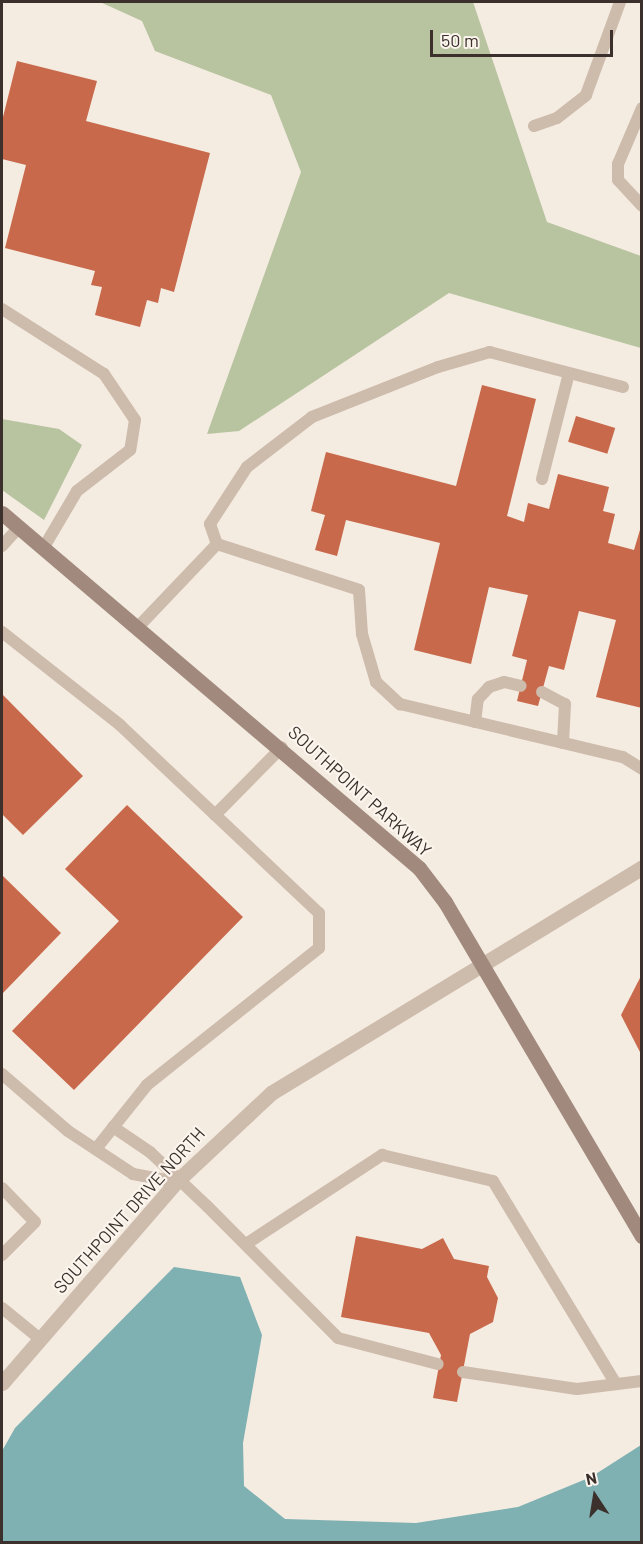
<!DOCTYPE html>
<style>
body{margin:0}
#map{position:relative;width:643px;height:1544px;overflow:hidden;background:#f4ebe1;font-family:Barlow,sans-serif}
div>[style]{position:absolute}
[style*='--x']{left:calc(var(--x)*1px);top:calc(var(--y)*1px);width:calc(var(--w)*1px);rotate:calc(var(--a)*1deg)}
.green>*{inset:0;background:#b8c4a0}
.water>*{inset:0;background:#7fb0b2}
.building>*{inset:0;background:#c8694b;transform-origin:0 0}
.lane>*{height:12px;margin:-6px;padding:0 6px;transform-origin:6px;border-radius:6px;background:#cdbbac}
.street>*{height:15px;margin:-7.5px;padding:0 7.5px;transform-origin:7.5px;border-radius:7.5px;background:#cdbbac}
.secondary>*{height:15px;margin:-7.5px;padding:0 7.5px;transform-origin:7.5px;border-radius:7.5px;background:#a18a7d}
span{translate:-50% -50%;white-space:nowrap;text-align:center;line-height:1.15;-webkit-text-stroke:4.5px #fbf5ee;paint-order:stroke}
.street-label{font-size:18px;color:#3b302b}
.frame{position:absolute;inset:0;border:3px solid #3b302b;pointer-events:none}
.north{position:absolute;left:565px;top:1466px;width:60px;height:60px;-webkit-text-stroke:4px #fbf5ee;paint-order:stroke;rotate:348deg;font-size:16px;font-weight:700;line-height:24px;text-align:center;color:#3b302b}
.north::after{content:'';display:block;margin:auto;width:21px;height:27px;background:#3b302b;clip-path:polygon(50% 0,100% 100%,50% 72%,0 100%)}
.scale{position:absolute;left:430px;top:30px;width:183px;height:27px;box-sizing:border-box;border:3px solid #3b302b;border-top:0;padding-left:8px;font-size:18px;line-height:21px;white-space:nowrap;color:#3b302b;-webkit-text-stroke:4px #fbf5ee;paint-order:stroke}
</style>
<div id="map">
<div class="green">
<i style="clip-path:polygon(100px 2px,473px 2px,547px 222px,641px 256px,641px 348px,449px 293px,239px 431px,207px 434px,301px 172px,271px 95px,155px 51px,142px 21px)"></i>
<i style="clip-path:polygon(2px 419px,59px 429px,82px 445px,44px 520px,2px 490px)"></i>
</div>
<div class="water">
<i style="clip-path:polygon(174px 1267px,240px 1277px,262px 1335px,243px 1443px,244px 1486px,285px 1519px,416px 1523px,518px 1507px,591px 1477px,641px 1445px,641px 1542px,2px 1542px,2px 1451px,15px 1428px)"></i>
</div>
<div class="building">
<i style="clip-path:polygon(17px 61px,97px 81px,86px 121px,210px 153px,174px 292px,161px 288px,158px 303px,147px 300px,140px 327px,95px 315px,102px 287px,91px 285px,95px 271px,5px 248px,26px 165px,2px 159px,2px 121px)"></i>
<i style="clip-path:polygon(482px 385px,536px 399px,507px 516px,524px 522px,528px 503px,549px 509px,558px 474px,609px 487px,603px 511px,615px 514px,608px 543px,634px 550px,642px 523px,642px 708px,596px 697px,616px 620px,579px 611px,564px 670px,549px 666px,538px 706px,517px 701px,527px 660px,512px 656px,528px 595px,489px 587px,471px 664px,414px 650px,440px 543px,346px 520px,337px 556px,315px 550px,325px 515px,311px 511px,326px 452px,456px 486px)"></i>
<i style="left:576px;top:416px;width:41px;height:27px;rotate:17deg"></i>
<i style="clip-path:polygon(2px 694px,83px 776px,23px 835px,2px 814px)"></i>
<i style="clip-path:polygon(127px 805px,243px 917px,74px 1090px,12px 1031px,119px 921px,65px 869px)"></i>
<i style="clip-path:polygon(2px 875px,61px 933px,2px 994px)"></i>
<i style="clip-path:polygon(642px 974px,642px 1056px,621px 1015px)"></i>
<i style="clip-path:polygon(356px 1236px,422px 1249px,443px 1238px,454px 1259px,489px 1266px,487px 1277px,498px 1298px,493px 1322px,470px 1334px,457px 1402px,433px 1398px,441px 1355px,429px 1333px,341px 1317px)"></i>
</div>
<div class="lane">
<i style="--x:642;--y:108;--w:61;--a:113.2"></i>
<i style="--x:618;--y:164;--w:16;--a:90"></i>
<i style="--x:618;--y:180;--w:35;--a:47"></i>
<i style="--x:534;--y:126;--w:24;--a:-19"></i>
<i style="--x:557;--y:118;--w:37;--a:-38"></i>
<i style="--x:586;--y:95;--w:99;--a:-69.9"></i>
<i style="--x:2;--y:309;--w:121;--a:32.5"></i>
<i style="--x:104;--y:374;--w:55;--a:56"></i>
<i style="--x:135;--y:420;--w:30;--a:99"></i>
<i style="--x:130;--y:450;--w:67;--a:142.3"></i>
<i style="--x:77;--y:491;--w:65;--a:120.5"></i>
<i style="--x:623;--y:387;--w:138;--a:-165.3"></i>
<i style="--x:490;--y:352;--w:54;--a:163.9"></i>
<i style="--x:438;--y:367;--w:136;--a:158.4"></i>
<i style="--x:312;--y:417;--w:82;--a:142.4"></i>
<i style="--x:247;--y:467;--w:68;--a:123"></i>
<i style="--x:210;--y:524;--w:21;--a:71"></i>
<i style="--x:217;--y:544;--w:149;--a:17.9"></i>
<i style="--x:359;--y:590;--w:44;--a:86.1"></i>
<i style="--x:362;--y:634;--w:50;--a:73.7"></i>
<i style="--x:376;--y:682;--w:33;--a:43"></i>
<i style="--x:400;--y:704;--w:229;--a:13.4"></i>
<i style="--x:623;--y:757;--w:22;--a:32"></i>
<i style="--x:542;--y:479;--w:109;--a:-75.7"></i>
<i style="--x:2;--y:546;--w:25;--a:-48"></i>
<i style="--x:139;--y:626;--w:113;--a:-46.4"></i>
<i style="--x:2;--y:632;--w:150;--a:38.2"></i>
<i style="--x:120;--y:725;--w:274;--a:43.4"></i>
<i style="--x:319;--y:913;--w:35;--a:90"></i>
<i style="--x:319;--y:948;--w:220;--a:141.5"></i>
<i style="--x:147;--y:1085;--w:82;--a:128.6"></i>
<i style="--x:542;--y:692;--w:26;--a:28"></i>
<i style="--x:565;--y:704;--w:39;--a:93"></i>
<i style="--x:475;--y:722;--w:23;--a:-83"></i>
<i style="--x:478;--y:699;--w:16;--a:-47"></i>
<i style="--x:489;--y:687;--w:16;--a:-18"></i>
<i style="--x:504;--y:682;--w:17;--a:13"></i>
<i style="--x:215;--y:815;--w:95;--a:-45.4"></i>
<i style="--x:2;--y:1074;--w:87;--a:40.8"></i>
<i style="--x:68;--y:1131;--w:78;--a:33.5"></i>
<i style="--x:133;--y:1174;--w:44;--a:10.5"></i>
<i style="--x:113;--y:1127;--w:45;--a:34"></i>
<i style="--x:150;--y:1152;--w:79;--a:43.5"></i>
<i style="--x:207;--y:1206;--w:186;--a:45.2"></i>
<i style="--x:338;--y:1338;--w:103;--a:14.6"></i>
<i style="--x:2;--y:1188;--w:47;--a:45.9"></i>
<i style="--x:35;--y:1222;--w:47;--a:135"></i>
<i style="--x:246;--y:1244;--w:163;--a:-33.2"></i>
<i style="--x:382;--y:1155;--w:114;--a:13.2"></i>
<i style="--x:493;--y:1181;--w:237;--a:58.8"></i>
<i style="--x:2;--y:1308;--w:49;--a:39.2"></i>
<i style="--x:463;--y:1372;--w:115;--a:8.5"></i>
<i style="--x:577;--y:1389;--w:65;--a:-7"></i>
</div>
<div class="street">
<i style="--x:2;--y:1383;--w:266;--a:-49.1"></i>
<i style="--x:176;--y:1182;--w:130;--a:-43.1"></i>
<i style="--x:271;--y:1093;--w:434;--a:-31.3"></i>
</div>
<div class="secondary">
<i style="--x:2;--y:513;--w:548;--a:40.41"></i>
<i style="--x:419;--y:868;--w:43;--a:52.6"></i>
<i style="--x:445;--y:902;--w:388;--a:59.5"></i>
</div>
<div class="street-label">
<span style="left:360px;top:791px;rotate:42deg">SOUTHPOINT PARKWAY</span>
<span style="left:129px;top:1210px;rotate:-48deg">SOUTHPOINT DRIVE NORTH</span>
</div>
<div class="frame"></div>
<div class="north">N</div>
<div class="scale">50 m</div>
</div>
